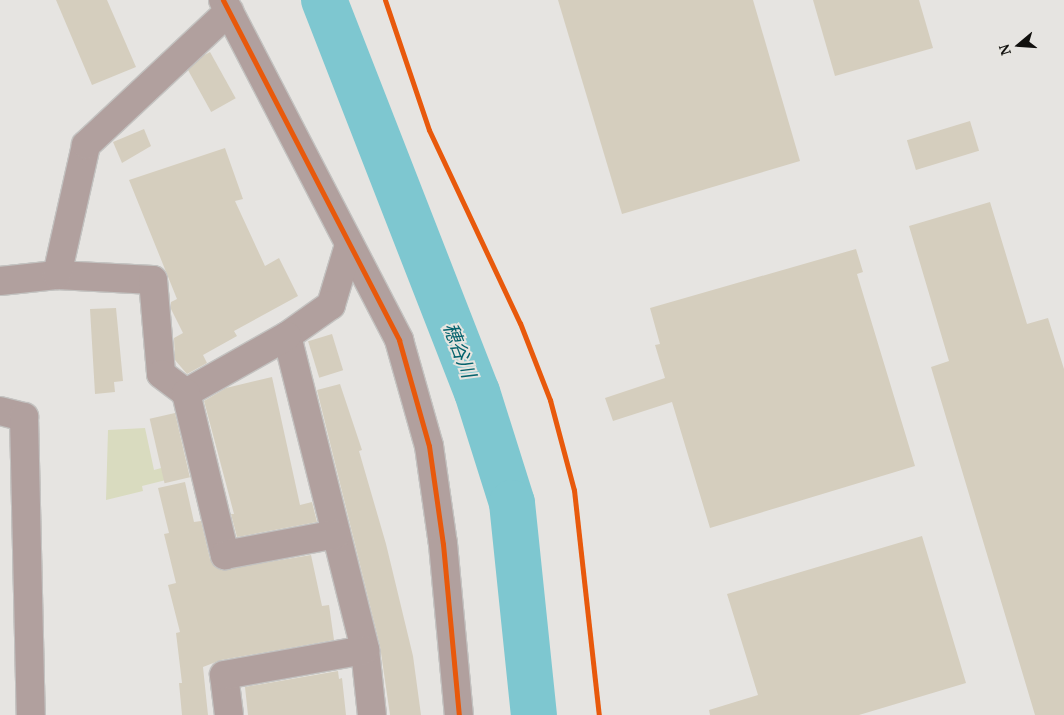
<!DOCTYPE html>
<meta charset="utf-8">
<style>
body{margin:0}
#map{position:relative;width:1064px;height:715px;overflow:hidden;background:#e6e4e1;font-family:"PT Serif","Noto Sans JP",serif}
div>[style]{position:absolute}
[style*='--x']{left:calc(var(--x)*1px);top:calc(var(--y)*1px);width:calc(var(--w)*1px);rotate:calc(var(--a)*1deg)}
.green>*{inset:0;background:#d9dbbf}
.river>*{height:46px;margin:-23px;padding:0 23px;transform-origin:23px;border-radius:23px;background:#7ec7d0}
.building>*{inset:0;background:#d5cebe;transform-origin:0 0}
.roads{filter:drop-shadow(1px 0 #c3c2c0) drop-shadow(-1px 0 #c3c2c0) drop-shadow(0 1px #c3c2c0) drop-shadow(0 -1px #c3c2c0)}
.minor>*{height:28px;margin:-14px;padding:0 14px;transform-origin:14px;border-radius:14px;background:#b1a09e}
.cycleway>*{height:5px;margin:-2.5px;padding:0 2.5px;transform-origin:2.5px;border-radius:2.5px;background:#e8590c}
span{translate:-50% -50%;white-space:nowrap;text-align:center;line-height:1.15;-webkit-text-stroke:4px #e7e5e0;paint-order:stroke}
.water-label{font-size:19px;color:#06636d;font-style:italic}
.north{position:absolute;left:994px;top:20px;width:50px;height:50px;-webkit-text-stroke:4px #e7e5e0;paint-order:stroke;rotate:252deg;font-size:14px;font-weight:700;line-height:20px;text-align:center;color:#11100e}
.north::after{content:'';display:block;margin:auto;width:18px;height:22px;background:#11100e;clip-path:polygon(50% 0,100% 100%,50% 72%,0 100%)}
</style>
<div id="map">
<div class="green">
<i style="clip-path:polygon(145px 428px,154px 470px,183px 462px,186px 475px,142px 486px,143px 491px,106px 500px,108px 430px)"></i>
</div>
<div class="river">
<i style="--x:324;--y:0;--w:421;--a:68.7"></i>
<i style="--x:477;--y:392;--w:116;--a:72.5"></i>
<i style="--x:512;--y:503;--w:213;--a:84.1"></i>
</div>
<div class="building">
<i style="clip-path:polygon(56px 0,107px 0,136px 67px,92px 85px)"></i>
<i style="clip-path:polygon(558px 0,753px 0,800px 161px,622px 214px)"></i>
<i style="clip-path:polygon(813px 0,919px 0,933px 48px,835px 76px)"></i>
<i style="left:210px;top:52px;width:53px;height:28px;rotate:61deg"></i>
<i style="left:970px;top:121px;width:31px;height:66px;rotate:73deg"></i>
<i style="clip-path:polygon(144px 129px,151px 146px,122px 163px,113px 142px)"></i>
<i style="clip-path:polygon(225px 148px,243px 199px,235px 201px,265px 266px,279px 258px,298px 296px,234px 331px,237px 336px,203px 355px,207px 363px,187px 374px,175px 360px,174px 338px,183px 333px,171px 309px,171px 302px,177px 299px,129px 180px)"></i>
<i style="clip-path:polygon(990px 202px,1027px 324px,1048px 318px,1064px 369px,1064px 715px,1035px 715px,931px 367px,949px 361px,909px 226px)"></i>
<i style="clip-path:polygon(856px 249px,863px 272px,857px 274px,915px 466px,710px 528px,672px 402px,613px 421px,605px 398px,665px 378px,655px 345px,660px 344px,650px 308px)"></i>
<i style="clip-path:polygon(116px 308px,123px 381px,114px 382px,115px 392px,95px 394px,90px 309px)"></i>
<i style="left:332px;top:334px;width:38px;height:25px;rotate:73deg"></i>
<i style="clip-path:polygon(272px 377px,300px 505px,312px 502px,317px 522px,237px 537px,231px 514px,234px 514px,204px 401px,226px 388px)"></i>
<i style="clip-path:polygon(340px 384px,362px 450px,359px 451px,386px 544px,413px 656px,421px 715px,390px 715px,380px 646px,317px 390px)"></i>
<i style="left:175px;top:413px;width:66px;height:26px;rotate:77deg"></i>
<i style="clip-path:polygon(185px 482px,194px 522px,201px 521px,210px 559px,220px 570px,311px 555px,322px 606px,329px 605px,334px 640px,221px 660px,203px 667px,208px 715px,182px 715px,179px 683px,182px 683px,176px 633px,180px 632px,168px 585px,176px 583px,164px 534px,169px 533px,158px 488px)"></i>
<i style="clip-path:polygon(922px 536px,966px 683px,859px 715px,710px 715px,709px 710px,758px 695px,727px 594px)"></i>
<i style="clip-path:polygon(338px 671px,339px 679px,342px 678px,346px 715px,248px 715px,245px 687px)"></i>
</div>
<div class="roads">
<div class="minor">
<i style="--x:223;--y:0;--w:383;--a:62.6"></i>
<i style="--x:399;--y:340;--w:110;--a:74.2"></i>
<i style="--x:429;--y:446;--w:99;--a:81.9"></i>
<i style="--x:443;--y:544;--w:172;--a:84.7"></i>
<i style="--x:349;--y:245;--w:63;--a:106.7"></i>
<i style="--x:331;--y:305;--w:54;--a:144.8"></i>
<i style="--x:287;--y:336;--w:324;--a:76"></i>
<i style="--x:365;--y:650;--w:65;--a:83.9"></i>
<i style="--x:57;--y:275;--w:96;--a:3"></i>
<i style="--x:153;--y:280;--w:94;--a:85.1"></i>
<i style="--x:161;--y:374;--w:31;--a:37"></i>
<i style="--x:0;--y:281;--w:57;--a:-6"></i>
<i style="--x:57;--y:275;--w:133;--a:-77.4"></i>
<i style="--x:86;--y:145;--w:196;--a:-43.1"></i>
<i style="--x:287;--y:336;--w:116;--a:150.6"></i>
<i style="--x:186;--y:393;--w:167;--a:76.5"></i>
<i style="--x:225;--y:555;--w:113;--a:-10.7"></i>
<i style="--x:0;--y:411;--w:25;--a:14"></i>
<i style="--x:24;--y:417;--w:298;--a:88.7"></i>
<i style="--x:229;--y:715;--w:40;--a:-97.1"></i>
<i style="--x:224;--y:675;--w:143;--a:-10.1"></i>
</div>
</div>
<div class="cycleway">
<i style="--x:223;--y:0;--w:383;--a:62.6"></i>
<i style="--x:399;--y:340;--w:110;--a:74.2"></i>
<i style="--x:429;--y:446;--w:99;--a:81.9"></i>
<i style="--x:443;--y:544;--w:172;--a:84.7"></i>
<i style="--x:385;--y:0;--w:137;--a:71.3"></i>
<i style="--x:429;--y:130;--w:213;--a:64.8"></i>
<i style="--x:520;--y:323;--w:83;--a:68.7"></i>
<i style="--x:550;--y:400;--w:93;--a:75.1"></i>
<i style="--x:574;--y:490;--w:226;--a:83.7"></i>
</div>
<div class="water-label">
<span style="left:460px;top:350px;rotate:69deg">穂谷川</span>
</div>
<div class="north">N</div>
</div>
